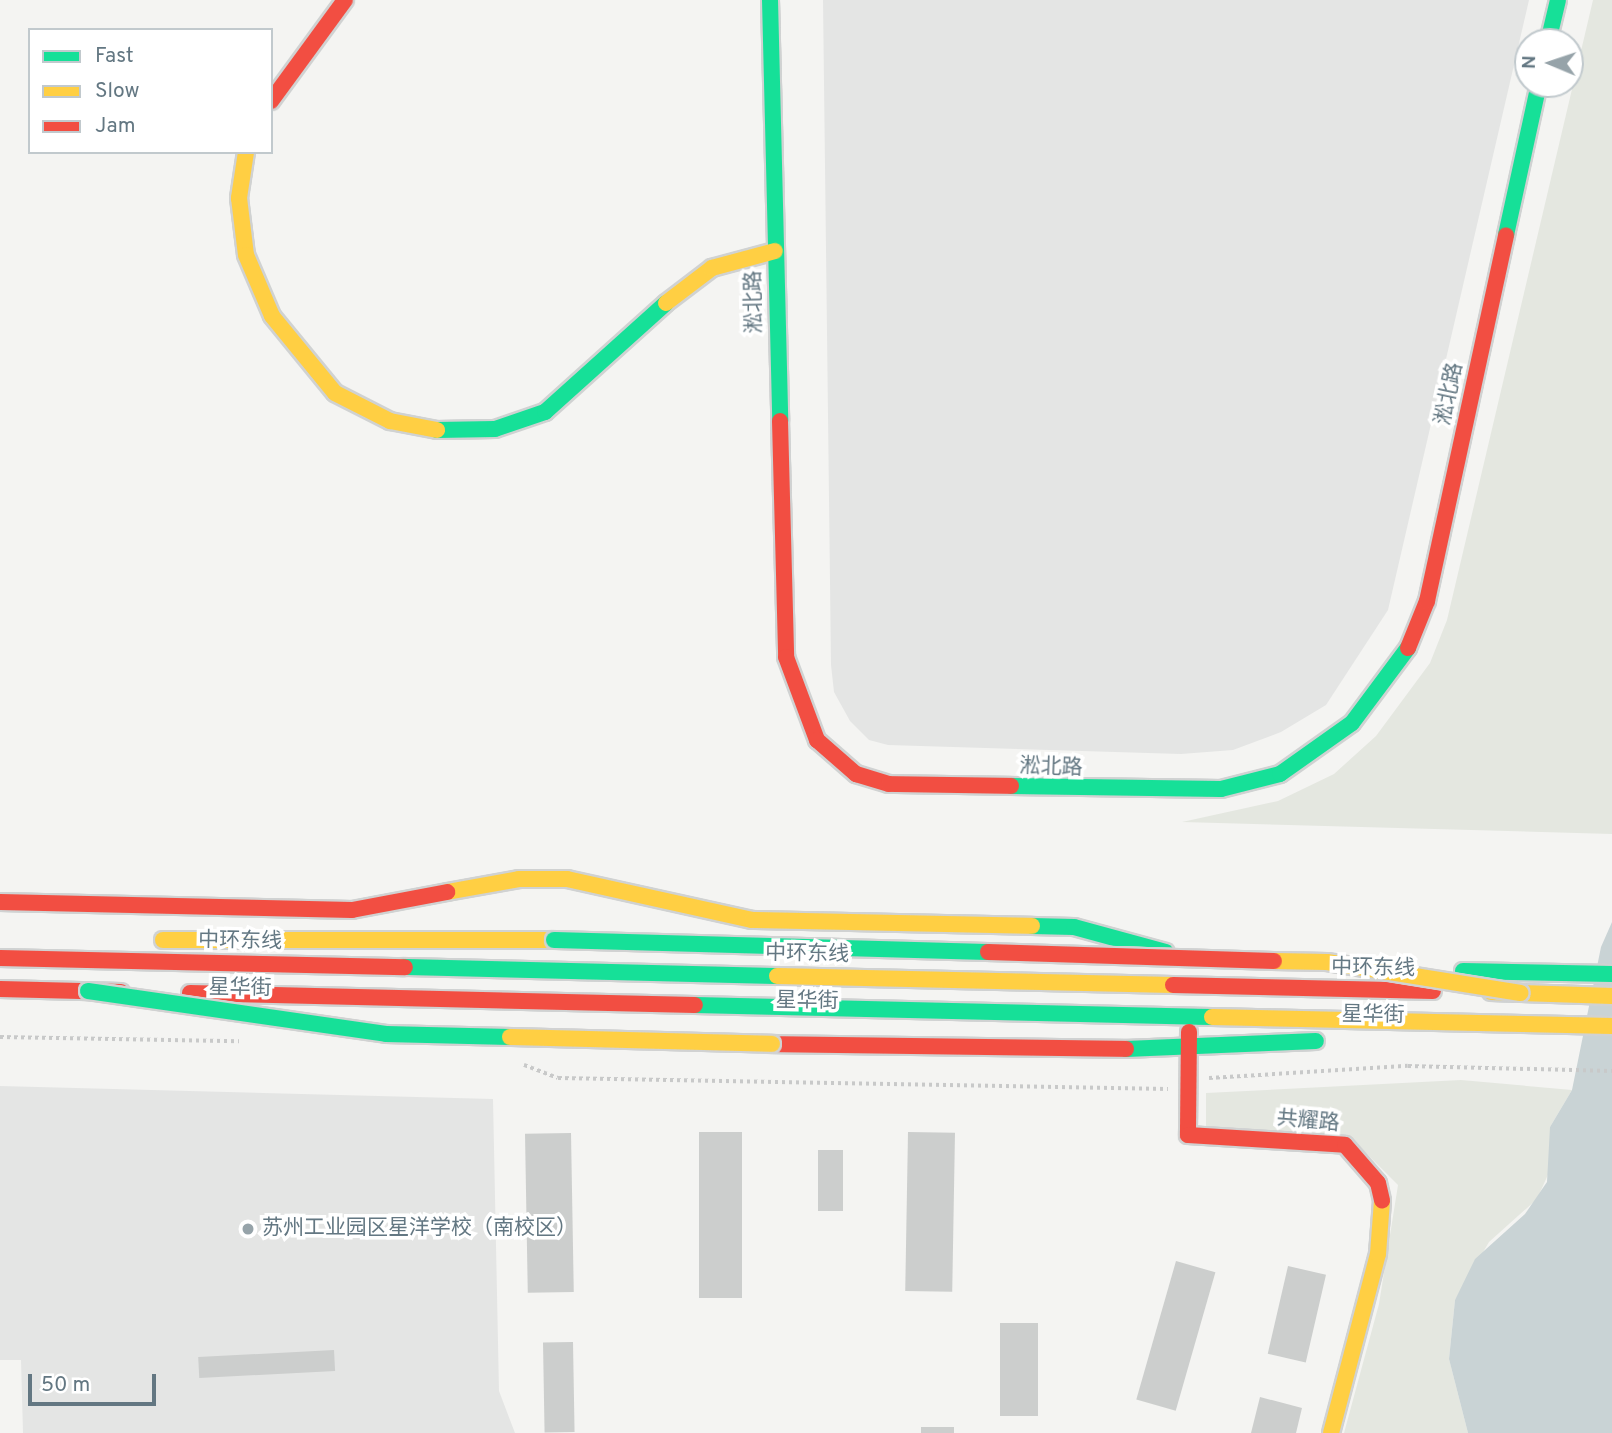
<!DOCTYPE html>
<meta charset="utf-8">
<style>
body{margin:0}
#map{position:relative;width:1612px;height:1433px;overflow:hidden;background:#f4f4f2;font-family:Overpass,"Noto Sans SC",sans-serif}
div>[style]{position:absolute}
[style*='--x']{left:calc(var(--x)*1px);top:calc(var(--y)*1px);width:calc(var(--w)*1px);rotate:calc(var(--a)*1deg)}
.built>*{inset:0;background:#e4e5e4}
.green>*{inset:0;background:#e4e7e0}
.water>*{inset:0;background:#c9d3d5}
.building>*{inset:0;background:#cccecd;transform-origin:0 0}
.path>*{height:3.5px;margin-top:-1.75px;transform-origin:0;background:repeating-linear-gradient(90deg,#c8c9c9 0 3.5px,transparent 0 7px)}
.roads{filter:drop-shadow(2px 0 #d0d2d2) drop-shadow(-2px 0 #d0d2d2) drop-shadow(0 2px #d0d2d2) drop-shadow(0 -2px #d0d2d2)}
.fast>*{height:16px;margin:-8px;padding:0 8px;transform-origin:8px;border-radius:8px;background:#16e098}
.slow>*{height:16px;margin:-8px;padding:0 8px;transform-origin:8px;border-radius:8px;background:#ffcf43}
.jam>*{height:16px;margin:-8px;padding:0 8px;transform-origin:8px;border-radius:8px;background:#f24e42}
.bridges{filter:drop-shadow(2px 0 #d1d2d2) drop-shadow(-2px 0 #d1d2d2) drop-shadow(0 2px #d1d2d2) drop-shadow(0 -2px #d1d2d2)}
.fast-bridge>*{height:16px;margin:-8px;padding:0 8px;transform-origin:8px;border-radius:8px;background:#16e098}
.slow-bridge>*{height:16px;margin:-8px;padding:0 8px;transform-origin:8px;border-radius:8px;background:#ffcf43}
.jam-bridge>*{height:16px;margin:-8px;padding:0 8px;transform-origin:8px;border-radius:8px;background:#f24e42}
.dots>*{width:19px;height:19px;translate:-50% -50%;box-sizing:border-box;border:4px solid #fff;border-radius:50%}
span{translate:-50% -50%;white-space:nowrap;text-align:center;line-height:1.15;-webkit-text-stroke:7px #fff;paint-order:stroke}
.street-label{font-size:21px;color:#637782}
.poi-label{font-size:21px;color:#637782}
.left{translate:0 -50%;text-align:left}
.legend{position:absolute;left:28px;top:28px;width:245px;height:126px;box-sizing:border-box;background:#fff;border:2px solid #c1c9cd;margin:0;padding:9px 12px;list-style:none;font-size:21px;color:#637782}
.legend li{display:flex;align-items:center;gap:14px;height:35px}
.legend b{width:35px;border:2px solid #c1c9cd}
.north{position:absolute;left:1514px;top:28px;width:70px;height:70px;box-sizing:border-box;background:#fff;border:2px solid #c1c9cd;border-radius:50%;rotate:272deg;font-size:19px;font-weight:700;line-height:28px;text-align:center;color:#637782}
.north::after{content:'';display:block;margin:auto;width:24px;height:32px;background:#96a3a9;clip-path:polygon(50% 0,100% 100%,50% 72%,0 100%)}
.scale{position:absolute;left:28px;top:1374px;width:128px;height:32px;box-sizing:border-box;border:4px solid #637782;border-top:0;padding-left:9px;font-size:21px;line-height:24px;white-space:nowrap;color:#637782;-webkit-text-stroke:5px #fff;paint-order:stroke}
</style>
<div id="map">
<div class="built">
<i style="clip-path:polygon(823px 0,1529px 0,1388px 610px,1326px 705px,1281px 732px,1233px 750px,1181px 754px,888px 745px,869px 740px,850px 721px,834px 692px,831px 665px)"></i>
<i style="clip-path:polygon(0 1086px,493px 1099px,499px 1391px,515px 1433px,23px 1433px,21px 1360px,0 1360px)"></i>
</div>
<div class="green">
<i style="clip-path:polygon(1593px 0,1612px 0,1612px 834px,1182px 822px,1278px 801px,1334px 774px,1376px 736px,1430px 663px,1447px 620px)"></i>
<i style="clip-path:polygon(1461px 1080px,1572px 1090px,1550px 1127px,1551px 1168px,1537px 1199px,1489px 1242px,1455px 1300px,1449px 1359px,1468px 1433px,1344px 1433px,1379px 1304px,1398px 1185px,1353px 1140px,1206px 1129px,1206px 1093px)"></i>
</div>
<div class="water">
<i style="clip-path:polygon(1612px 922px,1612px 1433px,1468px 1433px,1449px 1359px,1455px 1300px,1475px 1259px,1525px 1214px,1547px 1182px,1550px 1127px,1572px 1090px,1601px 947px)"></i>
</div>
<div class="building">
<i style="left:699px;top:1132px;width:43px;height:166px"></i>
<i style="left:908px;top:1132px;width:47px;height:159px;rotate:1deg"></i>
<i style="left:571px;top:1133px;width:159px;height:46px;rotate:89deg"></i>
<i style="left:818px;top:1150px;width:25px;height:61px"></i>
<i style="left:1176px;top:1261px;width:41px;height:144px;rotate:16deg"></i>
<i style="left:1288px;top:1266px;width:39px;height:90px;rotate:13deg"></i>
<i style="left:1000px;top:1323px;width:38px;height:93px"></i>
<i style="left:573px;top:1342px;width:90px;height:30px;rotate:89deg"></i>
<i style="left:334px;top:1350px;width:21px;height:136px;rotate:87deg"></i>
<i style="clip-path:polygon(1260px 1397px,1302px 1408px,1296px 1433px,1251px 1433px)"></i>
<i style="left:921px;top:1427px;width:33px;height:6px"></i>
</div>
<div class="path">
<i style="--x:0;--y:1037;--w:239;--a:1"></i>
<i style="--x:524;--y:1065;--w:36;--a:21"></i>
<i style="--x:558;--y:1078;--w:610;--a:1.03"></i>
<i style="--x:1209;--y:1078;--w:199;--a:-3.5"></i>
<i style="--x:1408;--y:1066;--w:204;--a:1.4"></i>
</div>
<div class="roads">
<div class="fast">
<i style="--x:770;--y:0;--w:421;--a:88.6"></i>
<i style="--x:1548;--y:42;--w:43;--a:-76.6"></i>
<i style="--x:1506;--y:235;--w:155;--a:-77.7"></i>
<i style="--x:437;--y:430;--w:58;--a:-1"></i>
<i style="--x:495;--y:429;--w:53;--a:-18.8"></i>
<i style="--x:545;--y:412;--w:163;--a:-42"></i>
<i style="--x:1011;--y:786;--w:210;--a:0.8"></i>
<i style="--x:1221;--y:789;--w:61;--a:-14.3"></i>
<i style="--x:1280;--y:774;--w:88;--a:-35.3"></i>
<i style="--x:1352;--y:723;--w:94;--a:-53.3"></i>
<i style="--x:1032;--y:926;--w:42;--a:1.4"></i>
<i style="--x:1074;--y:927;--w:95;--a:15.2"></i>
<i style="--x:405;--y:967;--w:372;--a:1.4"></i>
<i style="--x:1463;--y:971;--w:149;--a:1.2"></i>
<i style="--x:695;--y:1005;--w:517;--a:1.33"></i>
<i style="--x:1126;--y:1049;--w:190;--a:-2.4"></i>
</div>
<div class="slow">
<i style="--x:246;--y:152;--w:47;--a:98.7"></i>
<i style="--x:239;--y:198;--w:57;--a:83"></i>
<i style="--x:246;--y:255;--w:66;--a:66.9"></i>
<i style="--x:272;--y:316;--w:99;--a:50.7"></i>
<i style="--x:335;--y:393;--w:62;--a:27"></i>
<i style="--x:390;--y:421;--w:48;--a:10.8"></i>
<i style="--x:666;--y:303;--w:58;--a:-37.3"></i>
<i style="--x:712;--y:268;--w:65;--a:-15.1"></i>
<i style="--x:447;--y:892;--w:73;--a:-10.2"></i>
<i style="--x:519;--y:879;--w:48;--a:0"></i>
<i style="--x:567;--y:879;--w:189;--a:12.5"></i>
<i style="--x:752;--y:920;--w:280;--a:1.2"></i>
<i style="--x:163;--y:940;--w:391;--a:0"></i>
<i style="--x:777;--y:976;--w:396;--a:1.3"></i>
<i style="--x:1491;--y:992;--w:121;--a:1.9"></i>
<i style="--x:1212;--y:1017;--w:400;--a:1.3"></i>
<i style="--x:1331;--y:1433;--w:185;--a:-75.3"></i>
<i style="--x:1378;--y:1254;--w:53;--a:-85.7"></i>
</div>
<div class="jam">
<i style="--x:271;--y:101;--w:125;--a:-53.8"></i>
<i style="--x:780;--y:421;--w:236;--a:88.5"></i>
<i style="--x:786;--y:657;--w:89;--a:69.5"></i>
<i style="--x:817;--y:740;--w:52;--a:41.1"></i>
<i style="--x:856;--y:774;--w:34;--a:17"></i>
<i style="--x:889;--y:784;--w:122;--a:0.9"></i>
<i style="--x:1408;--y:648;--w:51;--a:-68"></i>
<i style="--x:1427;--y:601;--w:374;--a:-77.8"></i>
<i style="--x:0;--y:902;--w:352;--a:1.3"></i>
<i style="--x:352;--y:910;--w:97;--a:-10.7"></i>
<i style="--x:0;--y:958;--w:405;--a:1.3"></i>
<i style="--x:1173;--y:985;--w:260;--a:1.3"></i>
<i style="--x:0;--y:989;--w:121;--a:1.4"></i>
<i style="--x:190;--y:993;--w:505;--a:1.36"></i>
<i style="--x:1189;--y:1032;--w:103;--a:90.6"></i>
<i style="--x:1188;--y:1135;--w:157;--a:3.6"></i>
<i style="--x:1345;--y:1145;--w:50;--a:49"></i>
<i style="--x:1378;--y:1183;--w:18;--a:77"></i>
<i style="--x:772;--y:1044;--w:354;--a:0.8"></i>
</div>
</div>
<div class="bridges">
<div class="fast-bridge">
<i style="--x:554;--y:940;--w:434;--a:1.6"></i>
<i style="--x:88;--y:991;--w:301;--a:8.2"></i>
<i style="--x:386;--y:1034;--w:124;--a:1.4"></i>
</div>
<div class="slow-bridge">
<i style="--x:1274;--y:961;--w:53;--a:1.1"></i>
<i style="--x:1327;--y:962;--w:196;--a:9.1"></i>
<i style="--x:510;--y:1037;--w:262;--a:1.5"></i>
</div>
<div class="jam-bridge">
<i style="--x:988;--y:952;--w:286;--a:1.8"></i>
</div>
</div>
<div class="dots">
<i style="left:248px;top:1229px;background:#96a3a9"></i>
</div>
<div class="street-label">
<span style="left:755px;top:302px;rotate:-91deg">淞北路</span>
<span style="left:1450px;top:394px;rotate:-78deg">淞北路</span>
<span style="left:1051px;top:768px;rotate:2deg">淞北路</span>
<span style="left:240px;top:942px;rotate:1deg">中环东线</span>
<span style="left:807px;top:955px;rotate:1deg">中环东线</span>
<span style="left:1373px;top:969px;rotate:1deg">中环东线</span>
<span style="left:240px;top:989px;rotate:1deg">星华街</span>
<span style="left:807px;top:1002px;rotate:1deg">星华街</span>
<span style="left:1373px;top:1016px;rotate:1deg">星华街</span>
<span style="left:1308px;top:1122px;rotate:5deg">共耀路</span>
</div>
<div class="poi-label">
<span class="left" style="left:262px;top:1229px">苏州工业园区星洋学校（南校区）</span>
</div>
<ul class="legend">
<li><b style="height:9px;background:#16e098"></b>Fast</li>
<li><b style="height:9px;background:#ffcf43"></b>Slow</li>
<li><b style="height:9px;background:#f24e42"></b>Jam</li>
</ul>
<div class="north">N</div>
<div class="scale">50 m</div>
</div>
